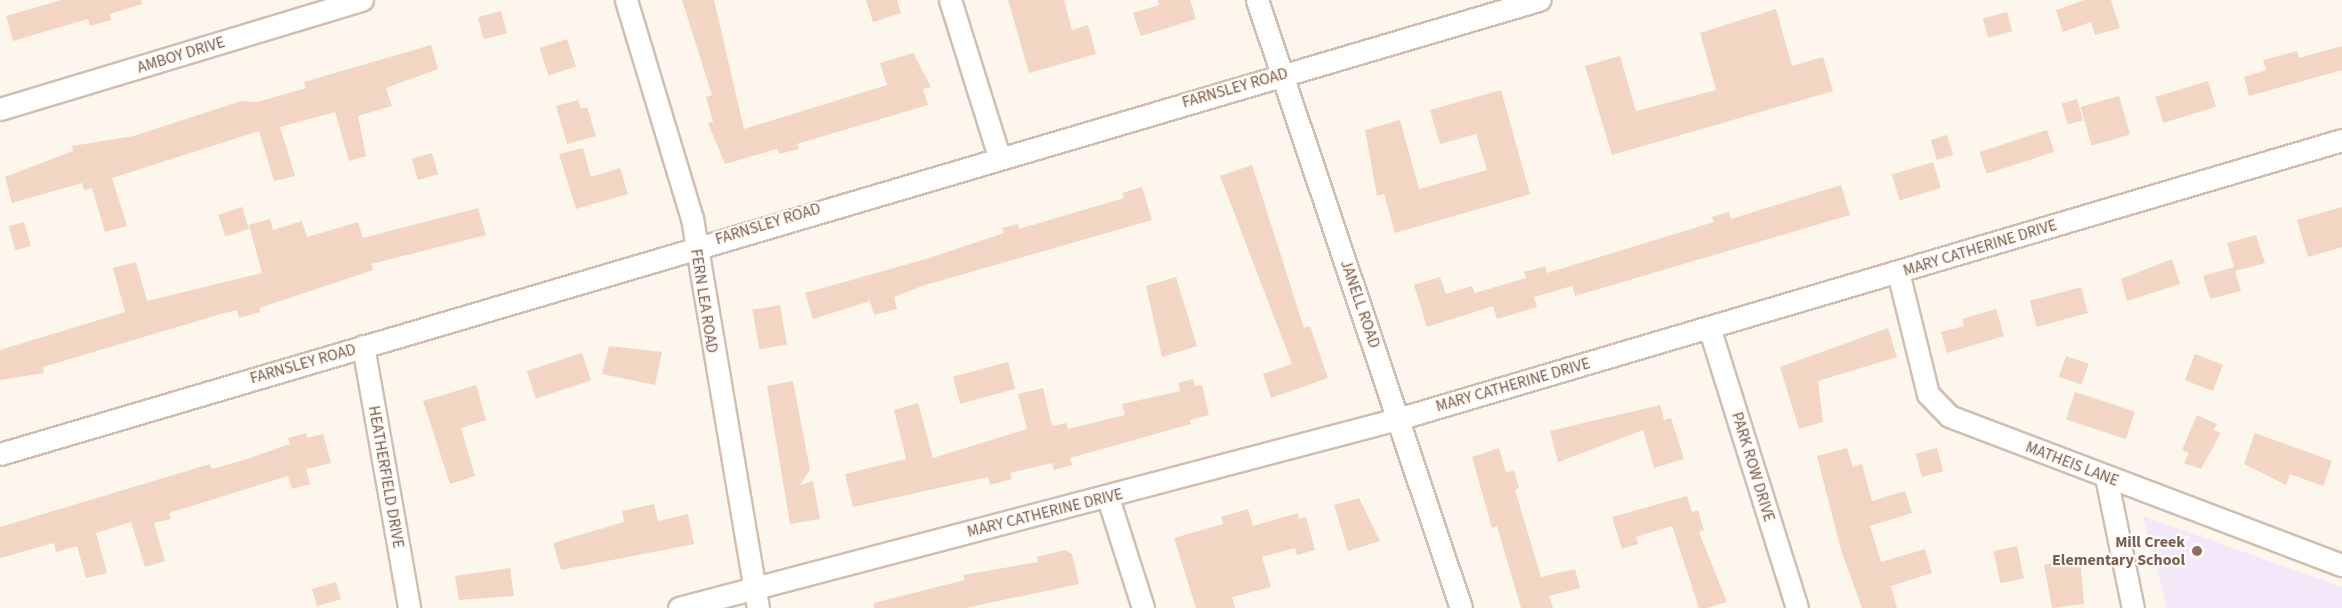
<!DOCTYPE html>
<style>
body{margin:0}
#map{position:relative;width:2342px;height:608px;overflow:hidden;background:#fdf6ec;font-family:"Source Sans 3",sans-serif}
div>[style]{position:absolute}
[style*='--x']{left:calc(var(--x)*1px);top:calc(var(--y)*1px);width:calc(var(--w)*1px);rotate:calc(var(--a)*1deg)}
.education>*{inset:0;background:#f3e8fa}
.building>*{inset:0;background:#f3d5c3;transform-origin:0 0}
.roads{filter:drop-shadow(2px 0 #d1beb0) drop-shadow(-2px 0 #d1beb0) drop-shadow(0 2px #d1beb0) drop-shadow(0 -2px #d1beb0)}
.minor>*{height:21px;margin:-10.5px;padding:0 10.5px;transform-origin:10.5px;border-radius:10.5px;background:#fff}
.dots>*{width:16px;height:16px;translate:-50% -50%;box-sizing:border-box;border:3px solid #fffaf3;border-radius:50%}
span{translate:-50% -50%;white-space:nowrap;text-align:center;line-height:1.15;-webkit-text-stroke:4.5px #fffaf3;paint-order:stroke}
.street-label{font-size:16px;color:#7a5c4d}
.education-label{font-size:16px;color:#785e54;font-weight:700}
.right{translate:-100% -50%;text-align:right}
</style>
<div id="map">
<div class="education">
<i style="clip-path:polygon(2143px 516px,2342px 587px,2342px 608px,2167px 608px)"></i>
</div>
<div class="building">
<i style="clip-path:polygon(61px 0,141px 0,142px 4px,110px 14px,111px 20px,90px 26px,88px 19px,13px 41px,6px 16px)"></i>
<i style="clip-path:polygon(682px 0,714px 0,744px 129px,887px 85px,880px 63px,913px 53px,931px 87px,923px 89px,928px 105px,797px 144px,799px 149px,779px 154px,777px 149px,725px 164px,708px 123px,713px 122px,706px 97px,712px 95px)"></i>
<i style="clip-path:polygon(866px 0,897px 0,901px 13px,873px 22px)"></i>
<i style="clip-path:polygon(1008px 0,1064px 0,1072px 30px,1088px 25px,1096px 54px,1029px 73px)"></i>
<i style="clip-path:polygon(1158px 0,1190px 0,1196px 19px,1141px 36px,1133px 13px,1159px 5px)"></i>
<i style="clip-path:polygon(2085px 0,2111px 0,2120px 28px,2095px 35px,2091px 22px,2063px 32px,2056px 10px)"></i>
<i style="clip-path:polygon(1776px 9px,1792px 66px,1823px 57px,1833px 91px,1612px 155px,1585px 66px,1620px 56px,1636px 111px,1716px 90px,1700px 33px)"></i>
<i style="left:501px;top:11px;width:23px;height:24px;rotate:75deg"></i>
<i style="left:2007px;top:12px;width:20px;height:25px;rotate:75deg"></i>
<i style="left:567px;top:39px;width:29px;height:29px;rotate:72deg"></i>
<i style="clip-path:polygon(431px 45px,438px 69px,386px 88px,392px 106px,358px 116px,366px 156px,349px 161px,335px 112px,280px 127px,295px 176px,274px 181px,259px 131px,112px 178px,127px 226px,105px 232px,92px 188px,84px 190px,82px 183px,12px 203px,5px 177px,73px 151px,72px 146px,134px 136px,241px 101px,258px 102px,306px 88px,304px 82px)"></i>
<i style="clip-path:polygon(2342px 46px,2342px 70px,2249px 96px,2244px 77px,2266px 70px,2263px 60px,2297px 51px,2299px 58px)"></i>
<i style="left:2208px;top:81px;width:27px;height:55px;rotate:73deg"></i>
<i style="clip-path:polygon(1501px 90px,1530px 194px,1395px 233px,1384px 194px,1377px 196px,1365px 130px,1400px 120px,1419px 189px,1487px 170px,1476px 134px,1440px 144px,1430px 110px)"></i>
<i style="left:2119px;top:96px;width:40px;height:40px;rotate:74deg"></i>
<i style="left:2077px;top:99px;width:22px;height:16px;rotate:74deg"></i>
<i style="clip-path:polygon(578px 100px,581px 109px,587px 107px,596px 136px,567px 144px,556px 106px)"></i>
<i style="left:2047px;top:130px;width:23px;height:71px;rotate:72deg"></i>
<i style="left:1947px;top:135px;width:21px;height:17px;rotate:73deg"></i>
<i style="clip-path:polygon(583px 148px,591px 177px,620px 168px,628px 194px,576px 209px,559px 154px)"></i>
<i style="left:432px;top:153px;width:22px;height:21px;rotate:74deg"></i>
<i style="left:1933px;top:162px;width:27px;height:43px;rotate:73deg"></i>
<i style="clip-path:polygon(1252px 165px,1304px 328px,1310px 326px,1328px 378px,1271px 398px,1263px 374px,1292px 364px,1220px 176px)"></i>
<i style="clip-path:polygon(1841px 185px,1850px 215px,1575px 296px,1572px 286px,1534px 297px,1537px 307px,1497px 319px,1493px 306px,1427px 327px,1414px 285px,1440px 277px,1446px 294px,1472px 286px,1475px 293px,1526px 278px,1524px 272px,1545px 266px,1547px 273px,1714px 222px,1712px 217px,1729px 212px,1731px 219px)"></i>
<i style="clip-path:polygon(1142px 187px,1152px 220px,922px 286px,894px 297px,897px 309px,874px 315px,870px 301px,813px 319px,805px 293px,926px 259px,1004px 233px,1002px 228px,1018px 224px,1019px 229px,1124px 198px,1122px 193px)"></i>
<i style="left:242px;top:207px;width:23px;height:25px;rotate:72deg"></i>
<i style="clip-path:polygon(2342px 207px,2342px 247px,2308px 257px,2297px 220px)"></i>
<i style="clip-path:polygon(478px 208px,486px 235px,371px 264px,373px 270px,259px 308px,260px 312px,239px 318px,237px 310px,221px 314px,43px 367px,44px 373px,0 380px,0 350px,125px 312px,113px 268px,136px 262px,147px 301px,262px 273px,249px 225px,270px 219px,273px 230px,302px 221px,307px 237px,358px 222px,363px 238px)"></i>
<i style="left:24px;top:222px;width:25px;height:16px;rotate:74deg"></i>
<i style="clip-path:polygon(2256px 235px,2265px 263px,2235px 271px,2241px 291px,2210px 299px,2203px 276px,2234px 267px,2227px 243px)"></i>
<i style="clip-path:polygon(2172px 259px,2180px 284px,2127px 301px,2121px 279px)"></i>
<i style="clip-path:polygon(1176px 277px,1197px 346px,1162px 357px,1146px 286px)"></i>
<i style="left:2081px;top:287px;width:27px;height:53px;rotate:75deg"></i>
<i style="left:780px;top:305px;width:40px;height:28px;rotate:80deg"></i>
<i style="clip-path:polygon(1996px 309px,2004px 336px,1947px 353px,1941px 332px,1964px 326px,1962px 319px)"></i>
<i style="clip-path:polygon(1888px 328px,1897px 357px,1818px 381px,1823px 422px,1799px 429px,1780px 367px)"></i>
<i style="clip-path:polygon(609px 346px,662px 352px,655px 385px,602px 374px)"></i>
<i style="left:582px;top:353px;width:29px;height:58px;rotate:72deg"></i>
<i style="left:2195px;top:354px;width:30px;height:28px;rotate:21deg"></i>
<i style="left:2066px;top:356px;width:24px;height:22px;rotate:19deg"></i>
<i style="left:1008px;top:362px;width:28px;height:57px;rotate:75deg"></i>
<i style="clip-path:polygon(1193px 379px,1195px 386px,1202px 385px,1209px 415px,1190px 420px,1191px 424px,1070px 458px,1072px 465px,1054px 470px,1052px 463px,1010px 473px,1012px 479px,990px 485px,988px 477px,853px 507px,845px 474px,906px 459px,894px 410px,918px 403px,933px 458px,1027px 429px,1018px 394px,1043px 388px,1052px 426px,1066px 423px,1068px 429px,1125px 415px,1122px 404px,1180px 391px,1178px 383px)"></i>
<i style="clip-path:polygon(793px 381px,810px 470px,800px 485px,813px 481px,820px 519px,790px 524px,767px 386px)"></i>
<i style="clip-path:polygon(476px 385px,486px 420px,461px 428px,475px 476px,450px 484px,423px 401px)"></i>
<i style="left:2075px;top:392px;width:63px;height:29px;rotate:18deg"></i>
<i style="clip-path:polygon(1660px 405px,1664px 420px,1671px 418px,1684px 459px,1654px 468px,1643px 430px,1558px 462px,1550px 431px)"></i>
<i style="clip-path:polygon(2197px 415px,2217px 424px,2214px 430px,2221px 433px,2201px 469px,2184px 463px,2189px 453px,2182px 450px)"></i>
<i style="clip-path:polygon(306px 433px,307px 438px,323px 434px,331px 463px,306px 469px,310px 484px,292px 489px,288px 476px,169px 513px,171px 519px,154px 523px,165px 561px,145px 567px,131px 522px,96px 533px,107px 573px,86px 578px,77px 546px,56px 552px,54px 543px,0 558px,0 527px,210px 464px,212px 469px,247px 459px,290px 444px,288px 438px)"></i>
<i style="clip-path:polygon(2255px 433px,2332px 461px,2323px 486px,2290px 474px,2286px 485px,2244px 464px)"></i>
<i style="clip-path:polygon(1499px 448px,1506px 473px,1514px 470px,1519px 488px,1515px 490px,1541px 577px,1575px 569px,1580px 588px,1549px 596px,1553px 608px,1521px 608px,1497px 526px,1492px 528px,1472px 457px)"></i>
<i style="clip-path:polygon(1847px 448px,1853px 467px,1862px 464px,1872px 501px,1905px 491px,1912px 513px,1870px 526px,1881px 562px,1925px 549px,1932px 573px,1891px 586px,1897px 608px,1862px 608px,1841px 550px,1817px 456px)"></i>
<i style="left:1937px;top:448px;width:24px;height:22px;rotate:75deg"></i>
<i style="clip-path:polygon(1687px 496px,1692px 512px,1698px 510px,1704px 530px,1699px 532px,1727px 602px,1707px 608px,1699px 608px,1672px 526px,1636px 537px,1638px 544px,1622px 549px,1612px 517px)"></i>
<i style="clip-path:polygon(1359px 498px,1380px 541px,1348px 551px,1334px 505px)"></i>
<i style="clip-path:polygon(654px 504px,658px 521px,688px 514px,694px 544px,561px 570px,553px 543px,624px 522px,622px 511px)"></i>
<i style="clip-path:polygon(1248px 509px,1253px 526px,1298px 513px,1299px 519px,1306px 517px,1315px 550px,1297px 555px,1295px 548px,1262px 557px,1271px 587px,1232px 597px,1235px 608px,1196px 608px,1174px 538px,1223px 524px,1221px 517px)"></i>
<i style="left:2017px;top:546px;width:33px;height:24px;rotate:78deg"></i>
<i style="clip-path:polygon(1065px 550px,1072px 554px,1079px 584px,965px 608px,874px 608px,874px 603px,965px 580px,963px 575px,1038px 562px,1037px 557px)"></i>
<i style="clip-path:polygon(2080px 558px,2084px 604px,2052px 608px,2044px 565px)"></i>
<i style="clip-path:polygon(510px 568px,514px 596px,459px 600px,455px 576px)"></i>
<i style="left:336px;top:582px;width:18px;height:25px;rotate:74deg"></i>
</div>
<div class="roads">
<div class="minor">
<i style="--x:626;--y:0;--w:228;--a:73.2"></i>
<i style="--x:692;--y:218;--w:396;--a:80.4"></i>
<i style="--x:950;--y:0;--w:164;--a:72.6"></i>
<i style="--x:1257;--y:0;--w:641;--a:71.45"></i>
<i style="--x:0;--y:109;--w:378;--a:-16.8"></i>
<i style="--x:1898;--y:272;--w:126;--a:76.2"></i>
<i style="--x:1928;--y:394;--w:30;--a:46"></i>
<i style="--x:1949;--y:416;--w:420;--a:20.8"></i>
<i style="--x:1709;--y:327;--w:294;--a:72.6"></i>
<i style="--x:363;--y:346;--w:266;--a:80"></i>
<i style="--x:0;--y:454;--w:1605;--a:-16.44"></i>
<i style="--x:2106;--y:477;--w:134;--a:78.4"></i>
<i style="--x:1108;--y:498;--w:115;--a:72.3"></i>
<i style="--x:679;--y:608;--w:747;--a:-14.74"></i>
<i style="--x:1401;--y:418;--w:981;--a:-16.46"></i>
</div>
</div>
<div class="dots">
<i style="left:2197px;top:551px;background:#8d6e63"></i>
</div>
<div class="street-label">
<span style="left:181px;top:55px;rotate:-17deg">AMBOY DRIVE</span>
<span style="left:1235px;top:88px;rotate:-16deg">FARNSLEY ROAD</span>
<span style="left:768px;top:224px;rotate:-17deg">FARNSLEY ROAD</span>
<span style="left:1980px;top:248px;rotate:-17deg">MARY CATHERINE DRIVE</span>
<span style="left:704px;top:301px;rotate:81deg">FERN LEA ROAD</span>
<span style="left:1360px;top:304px;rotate:71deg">JANELL ROAD</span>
<span style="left:303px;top:364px;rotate:-16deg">FARNSLEY ROAD</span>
<span style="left:1513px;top:385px;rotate:-16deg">MARY CATHERINE DRIVE</span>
<span style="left:2072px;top:464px;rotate:21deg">MATHEIS LANE</span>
<span style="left:1753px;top:467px;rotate:73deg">PARK ROW DRIVE</span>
<span style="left:386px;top:477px;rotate:80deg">HEATHERFIELD DRIVE</span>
<span style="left:1045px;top:513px;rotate:-14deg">MARY CATHERINE DRIVE</span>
</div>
<div class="education-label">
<span class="right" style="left:2185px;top:551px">Mill Creek<br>Elementary School</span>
</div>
</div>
